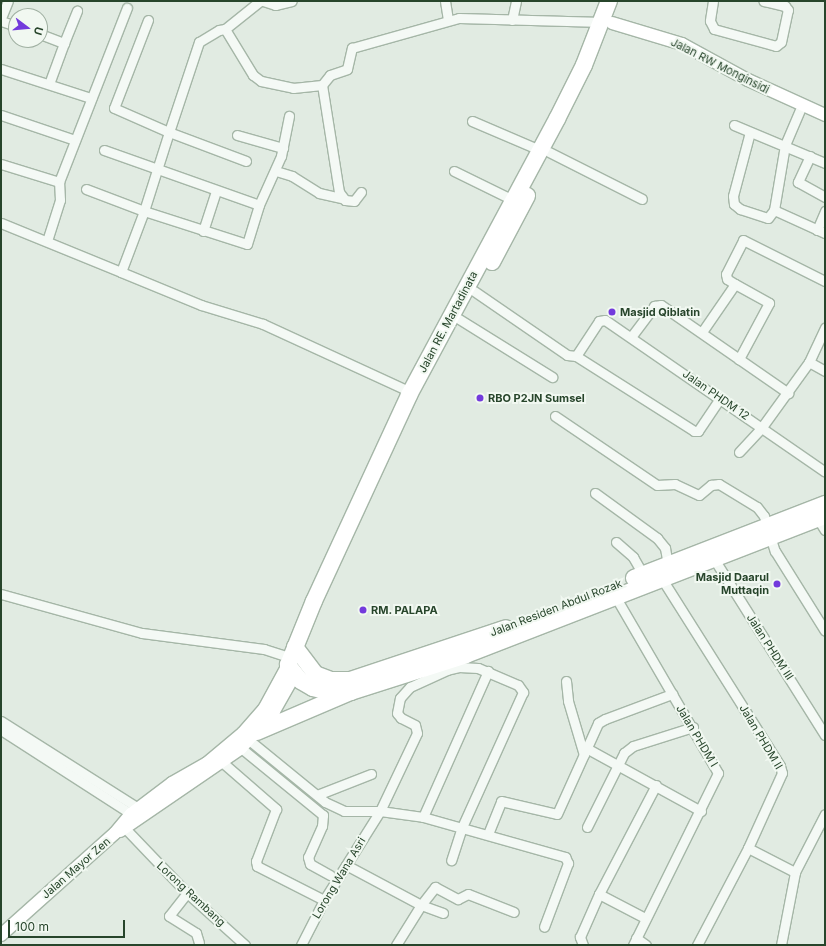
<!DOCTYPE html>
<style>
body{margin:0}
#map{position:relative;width:826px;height:946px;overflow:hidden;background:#e1ebe2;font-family:Inter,sans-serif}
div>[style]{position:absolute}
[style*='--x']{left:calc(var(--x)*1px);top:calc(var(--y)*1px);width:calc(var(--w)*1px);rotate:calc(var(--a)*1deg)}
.roads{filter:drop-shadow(1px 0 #a5b6a7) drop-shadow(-1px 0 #a5b6a7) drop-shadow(0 1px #a5b6a7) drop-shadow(0 -1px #a5b6a7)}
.street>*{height:9px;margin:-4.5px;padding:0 4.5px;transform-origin:4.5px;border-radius:4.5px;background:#f4f9f5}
.secondary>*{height:12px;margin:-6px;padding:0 6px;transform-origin:6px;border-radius:6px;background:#fff}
.highway>*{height:16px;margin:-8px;padding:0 8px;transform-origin:8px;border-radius:8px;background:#fff}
.dots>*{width:11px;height:11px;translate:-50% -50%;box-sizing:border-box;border:2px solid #f1f8f1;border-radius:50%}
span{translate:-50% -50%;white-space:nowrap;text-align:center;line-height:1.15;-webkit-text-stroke:4px #f1f8f1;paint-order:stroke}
.street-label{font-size:11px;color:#27452b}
.poi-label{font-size:11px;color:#27452b;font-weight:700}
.left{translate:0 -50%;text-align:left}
.right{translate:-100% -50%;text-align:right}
.frame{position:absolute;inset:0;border:2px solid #27452b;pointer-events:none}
.north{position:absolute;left:8px;top:8px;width:40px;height:40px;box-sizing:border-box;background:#f1f8f1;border:1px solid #a0b0a2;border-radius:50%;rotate:106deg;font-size:11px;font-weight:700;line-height:16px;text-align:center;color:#27452b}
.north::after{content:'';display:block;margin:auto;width:14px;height:18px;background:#733adc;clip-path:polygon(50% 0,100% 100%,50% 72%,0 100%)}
.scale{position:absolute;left:8px;top:920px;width:117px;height:18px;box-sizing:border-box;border:2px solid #27452b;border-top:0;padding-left:5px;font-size:12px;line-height:14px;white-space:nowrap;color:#27452b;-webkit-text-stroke:3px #f1f8f1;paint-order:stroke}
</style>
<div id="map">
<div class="roads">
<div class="street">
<i style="--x:263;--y:1;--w:13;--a:18"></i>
<i style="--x:275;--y:5;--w:17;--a:-13"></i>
<i style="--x:445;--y:1;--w:19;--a:81"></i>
<i style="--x:713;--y:1;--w:20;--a:99"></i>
<i style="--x:710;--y:21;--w:9;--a:63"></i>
<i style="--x:714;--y:29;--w:64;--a:15.3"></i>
<i style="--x:776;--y:46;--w:6;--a:-39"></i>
<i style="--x:781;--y:42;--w:33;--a:-78"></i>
<i style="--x:788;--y:10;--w:5;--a:-127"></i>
<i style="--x:785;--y:6;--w:22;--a:-167"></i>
<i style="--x:1;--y:18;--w:18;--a:-68"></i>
<i style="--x:148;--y:20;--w:94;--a:111.1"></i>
<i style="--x:114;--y:108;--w:60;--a:23.6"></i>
<i style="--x:169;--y:132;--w:95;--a:-71.6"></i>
<i style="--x:199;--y:42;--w:23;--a:-31"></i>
<i style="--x:219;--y:30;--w:6;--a:-9"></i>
<i style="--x:225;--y:29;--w:54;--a:58.7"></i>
<i style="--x:253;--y:75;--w:10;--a:37"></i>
<i style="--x:261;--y:81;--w:33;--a:12"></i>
<i style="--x:293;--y:88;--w:29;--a:-6"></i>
<i style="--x:512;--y:20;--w:19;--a:-78"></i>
<i style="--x:1;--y:21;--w:16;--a:18"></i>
<i style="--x:225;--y:29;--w:45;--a:-38.7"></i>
<i style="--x:40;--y:34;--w:26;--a:21"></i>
<i style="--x:64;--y:43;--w:35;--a:-68"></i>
<i style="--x:1;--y:69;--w:95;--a:17.9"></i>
<i style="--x:49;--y:84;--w:44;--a:-69.9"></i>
<i style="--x:1;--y:115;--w:78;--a:18.7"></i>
<i style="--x:472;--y:121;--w:74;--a:23.1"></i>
<i style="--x:734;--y:125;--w:99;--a:22.7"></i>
<i style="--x:750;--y:132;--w:66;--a:104.9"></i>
<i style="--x:733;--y:196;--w:8;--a:83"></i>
<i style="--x:734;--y:204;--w:8;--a:40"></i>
<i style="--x:740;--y:209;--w:29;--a:18"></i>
<i style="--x:768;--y:218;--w:10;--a:-53"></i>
<i style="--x:774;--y:210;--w:66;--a:-80.4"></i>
<i style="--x:785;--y:145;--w:43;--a:-67"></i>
<i style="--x:237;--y:135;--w:48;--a:15.8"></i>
<i style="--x:104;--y:150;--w:164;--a:19.5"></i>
<i style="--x:549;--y:152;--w:104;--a:26.8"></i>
<i style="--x:810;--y:156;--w:29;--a:115"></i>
<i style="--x:798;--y:182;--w:31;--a:29"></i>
<i style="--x:246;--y:161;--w:82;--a:-159.4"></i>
<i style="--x:169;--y:132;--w:83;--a:107.6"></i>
<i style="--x:144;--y:211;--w:108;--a:17.8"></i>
<i style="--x:247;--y:244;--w:41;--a:-72.9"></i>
<i style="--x:259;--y:205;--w:54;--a:-65.8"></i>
<i style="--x:281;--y:156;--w:41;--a:-78.7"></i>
<i style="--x:1;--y:164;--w:61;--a:17.2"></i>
<i style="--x:276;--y:171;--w:17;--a:17"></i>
<i style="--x:292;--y:176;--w:32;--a:32"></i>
<i style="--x:319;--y:193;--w:23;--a:13"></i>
<i style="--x:454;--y:171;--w:66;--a:26.2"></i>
<i style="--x:86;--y:189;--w:62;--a:20.8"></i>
<i style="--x:144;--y:211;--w:65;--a:110.7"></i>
<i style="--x:121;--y:272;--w:87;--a:22.4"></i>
<i style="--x:201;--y:305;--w:65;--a:17"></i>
<i style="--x:263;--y:324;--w:163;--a:24.7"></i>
<i style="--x:361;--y:192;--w:11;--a:128"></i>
<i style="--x:354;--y:201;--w:9;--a:-174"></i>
<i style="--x:345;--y:200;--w:10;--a:-127"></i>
<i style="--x:339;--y:192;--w:108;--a:-99"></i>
<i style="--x:322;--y:85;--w:13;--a:-51"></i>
<i style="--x:330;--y:75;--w:18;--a:-19"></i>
<i style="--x:347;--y:69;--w:22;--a:-77"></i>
<i style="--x:352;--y:48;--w:111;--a:-15.7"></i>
<i style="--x:459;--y:18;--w:144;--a:1.6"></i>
<i style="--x:774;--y:210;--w:56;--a:24.3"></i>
<i style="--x:1;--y:223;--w:130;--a:22.2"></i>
<i style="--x:817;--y:230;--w:21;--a:-67"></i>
<i style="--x:203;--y:231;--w:42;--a:-72"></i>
<i style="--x:47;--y:241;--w:43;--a:-72.4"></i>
<i style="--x:60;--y:200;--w:18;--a:-93"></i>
<i style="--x:59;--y:182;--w:187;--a:-68.7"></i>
<i style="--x:735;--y:284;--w:39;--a:29"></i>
<i style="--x:769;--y:303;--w:64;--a:118.2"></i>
<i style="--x:474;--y:291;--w:113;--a:34.5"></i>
<i style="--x:567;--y:355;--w:9;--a:6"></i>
<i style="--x:576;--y:356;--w:140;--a:32.4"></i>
<i style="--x:694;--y:431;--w:4;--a:0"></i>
<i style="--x:698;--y:431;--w:40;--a:-56"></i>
<i style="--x:459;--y:319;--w:110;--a:31.9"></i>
<i style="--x:702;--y:332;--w:58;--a:-55.5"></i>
<i style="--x:735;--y:284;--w:9;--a:-148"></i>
<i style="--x:727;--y:279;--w:5;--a:-101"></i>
<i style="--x:726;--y:274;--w:38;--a:-63"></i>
<i style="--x:743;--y:240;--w:92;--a:26.6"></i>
<i style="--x:631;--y:337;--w:39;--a:-53"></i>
<i style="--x:654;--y:306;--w:7;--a:-8"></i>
<i style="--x:661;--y:305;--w:155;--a:34.7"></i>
<i style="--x:576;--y:356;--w:42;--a:-56.7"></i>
<i style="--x:599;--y:321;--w:6;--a:-9"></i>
<i style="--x:605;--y:320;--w:267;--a:34.6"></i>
<i style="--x:809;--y:362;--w:18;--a:29"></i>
<i style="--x:555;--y:416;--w:123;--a:34.1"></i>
<i style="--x:657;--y:485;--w:18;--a:-3"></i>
<i style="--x:675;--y:484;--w:26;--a:25"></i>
<i style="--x:699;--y:495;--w:16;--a:-40"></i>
<i style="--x:711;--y:485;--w:8;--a:-7"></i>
<i style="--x:719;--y:484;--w:44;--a:31.2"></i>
<i style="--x:757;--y:507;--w:11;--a:52"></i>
<i style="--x:764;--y:516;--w:37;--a:73"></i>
<i style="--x:775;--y:551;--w:94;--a:58"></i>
<i style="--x:739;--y:452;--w:34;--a:-47"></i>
<i style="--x:762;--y:427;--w:80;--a:-54.1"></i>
<i style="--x:809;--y:362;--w:38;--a:-65"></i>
<i style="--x:595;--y:493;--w:77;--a:36"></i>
<i style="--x:657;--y:538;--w:13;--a:51"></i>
<i style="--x:665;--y:548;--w:17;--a:80"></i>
<i style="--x:818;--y:519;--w:13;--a:58"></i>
<i style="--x:616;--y:542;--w:23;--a:41"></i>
<i style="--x:633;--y:557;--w:20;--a:60"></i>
<i style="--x:714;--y:559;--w:208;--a:57.8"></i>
<i style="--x:662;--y:579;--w:221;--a:57.7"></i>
<i style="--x:780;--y:766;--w:7;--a:74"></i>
<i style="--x:782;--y:773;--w:82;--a:114.4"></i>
<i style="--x:748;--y:848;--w:110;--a:117.7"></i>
<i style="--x:1;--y:594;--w:146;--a:15.5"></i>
<i style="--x:142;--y:633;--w:123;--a:7.5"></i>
<i style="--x:264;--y:649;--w:28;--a:18"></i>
<i style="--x:615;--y:596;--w:205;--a:59.8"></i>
<i style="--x:718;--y:773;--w:192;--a:116.3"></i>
<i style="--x:566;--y:681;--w:20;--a:84"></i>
<i style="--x:568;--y:701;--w:56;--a:73.5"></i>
<i style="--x:1;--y:721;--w:168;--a:32.4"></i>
<i style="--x:1;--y:730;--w:161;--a:32.8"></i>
<i style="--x:249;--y:740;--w:98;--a:39.2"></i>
<i style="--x:325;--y:802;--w:21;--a:25"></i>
<i style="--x:344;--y:811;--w:36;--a:0"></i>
<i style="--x:380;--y:811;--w:43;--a:7.9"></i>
<i style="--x:423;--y:817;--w:148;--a:15.7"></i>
<i style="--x:565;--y:857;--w:7;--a:63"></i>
<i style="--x:568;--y:863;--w:68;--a:110.6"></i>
<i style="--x:241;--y:748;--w:106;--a:39.3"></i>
<i style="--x:323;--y:815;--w:11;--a:95"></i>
<i style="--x:322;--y:826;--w:34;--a:114"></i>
<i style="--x:308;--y:857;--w:7;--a:74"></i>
<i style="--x:310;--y:864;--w:23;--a:29"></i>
<i style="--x:588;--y:749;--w:129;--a:28.8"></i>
<i style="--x:222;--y:762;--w:72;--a:41"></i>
<i style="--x:276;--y:809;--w:56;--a:111"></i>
<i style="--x:256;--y:861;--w:5;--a:79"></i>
<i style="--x:257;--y:866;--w:75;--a:26.9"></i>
<i style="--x:317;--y:795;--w:58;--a:-21.3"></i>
<i style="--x:423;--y:817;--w:160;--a:-66"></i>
<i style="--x:121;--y:824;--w:95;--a:46.3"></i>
<i style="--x:187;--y:893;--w:78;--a:41.9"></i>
<i style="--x:587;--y:827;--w:83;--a:-63.4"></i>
<i style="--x:624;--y:753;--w:11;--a:-38"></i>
<i style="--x:633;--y:746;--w:63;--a:-17.6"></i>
<i style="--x:488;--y:834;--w:35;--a:-68"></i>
<i style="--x:501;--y:801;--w:57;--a:13.1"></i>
<i style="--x:557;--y:814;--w:100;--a:-65.7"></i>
<i style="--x:598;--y:723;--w:8;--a:-30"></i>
<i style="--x:605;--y:719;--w:72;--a:-20.5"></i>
<i style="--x:748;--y:848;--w:53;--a:27.1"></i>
<i style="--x:346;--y:865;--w:85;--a:28.1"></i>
<i style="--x:421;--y:905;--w:47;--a:122"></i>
<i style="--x:187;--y:893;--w:29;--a:128"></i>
<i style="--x:169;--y:916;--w:32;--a:32"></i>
<i style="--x:196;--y:933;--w:10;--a:73"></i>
<i style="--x:443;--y:913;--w:23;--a:-160"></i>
<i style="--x:421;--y:905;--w:23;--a:-52"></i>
<i style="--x:435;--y:887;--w:26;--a:28"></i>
<i style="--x:458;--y:899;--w:11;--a:-27"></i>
<i style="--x:468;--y:894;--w:49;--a:21.4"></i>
<i style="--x:645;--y:918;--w:52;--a:-152.4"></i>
<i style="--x:599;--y:894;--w:123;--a:-62.4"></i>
<i style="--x:636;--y:938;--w:12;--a:35"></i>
<i style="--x:301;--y:945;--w:51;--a:-62.9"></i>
<i style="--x:324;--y:900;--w:105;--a:-57.8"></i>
<i style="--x:380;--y:811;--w:86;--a:-64.6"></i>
<i style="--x:417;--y:733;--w:8;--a:-104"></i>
<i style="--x:415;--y:725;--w:16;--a:-153"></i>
<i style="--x:401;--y:718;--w:6;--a:-129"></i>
<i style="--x:397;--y:713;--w:15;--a:-79"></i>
<i style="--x:400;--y:698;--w:15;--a:-48"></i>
<i style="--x:410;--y:687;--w:41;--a:-24.7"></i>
<i style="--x:447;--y:670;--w:12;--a:-14"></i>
<i style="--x:459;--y:667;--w:19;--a:3"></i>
<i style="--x:478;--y:668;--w:43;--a:23"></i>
<i style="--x:518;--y:685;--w:9;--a:54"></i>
<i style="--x:523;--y:692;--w:148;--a:114.3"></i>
<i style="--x:462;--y:827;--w:35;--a:108"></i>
<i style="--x:583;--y:945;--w:9;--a:-111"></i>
<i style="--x:580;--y:937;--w:47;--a:-66.2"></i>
<i style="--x:781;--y:945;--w:74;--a:-79.1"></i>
<i style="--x:795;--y:872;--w:65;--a:-62.7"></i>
</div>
<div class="secondary">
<i style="--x:612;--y:23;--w:73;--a:16.7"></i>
<i style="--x:682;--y:44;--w:75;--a:28.6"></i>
<i style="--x:748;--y:80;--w:85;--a:24.4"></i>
<i style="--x:120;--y:831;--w:147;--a:-34.4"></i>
<i style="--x:241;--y:748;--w:50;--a:-48.3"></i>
<i style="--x:274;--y:711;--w:43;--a:-60.4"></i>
<i style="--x:1;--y:935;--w:153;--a:-41.8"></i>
<i style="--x:115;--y:833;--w:25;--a:-50"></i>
<i style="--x:131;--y:814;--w:51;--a:-37.1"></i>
<i style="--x:172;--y:783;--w:40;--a:-29.7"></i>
<i style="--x:207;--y:763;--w:47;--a:-39.8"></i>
<i style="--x:243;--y:733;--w:32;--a:-49"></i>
<i style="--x:264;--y:709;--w:50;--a:-61.4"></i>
</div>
<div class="highway">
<i style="--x:492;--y:262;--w:75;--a:-62.1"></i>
<i style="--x:634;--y:578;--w:205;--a:-21.2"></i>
<i style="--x:295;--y:647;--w:34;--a:53"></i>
<i style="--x:315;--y:674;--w:17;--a:21"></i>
<i style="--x:331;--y:680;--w:19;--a:0"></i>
<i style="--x:350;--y:680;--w:164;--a:-18.4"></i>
<i style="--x:351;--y:692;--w:18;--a:177"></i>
<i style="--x:333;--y:693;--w:21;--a:-166"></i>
<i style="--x:313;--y:688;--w:14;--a:-150"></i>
<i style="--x:301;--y:681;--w:21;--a:-129"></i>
<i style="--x:288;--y:665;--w:69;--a:-67.9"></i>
<i style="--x:314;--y:601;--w:227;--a:-65.2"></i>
<i style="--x:409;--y:395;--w:313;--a:-61.8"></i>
<i style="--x:557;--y:119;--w:60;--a:-63.4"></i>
<i style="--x:584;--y:65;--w:69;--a:-68.7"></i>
<i style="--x:257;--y:732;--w:102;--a:-23.1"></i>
<i style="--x:351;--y:692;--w:121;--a:-17.8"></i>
<i style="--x:466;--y:655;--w:385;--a:-21.2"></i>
</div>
</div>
<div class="dots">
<i style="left:612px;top:312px;background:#733adc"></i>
<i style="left:480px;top:398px;background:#733adc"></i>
<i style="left:777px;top:584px;background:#733adc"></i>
<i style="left:363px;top:610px;background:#733adc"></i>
</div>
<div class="street-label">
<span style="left:720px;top:66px;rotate:27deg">Jalan RW Monginsidi</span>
<span style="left:448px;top:322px;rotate:-62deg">Jalan RE. Martadinata</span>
<span style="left:716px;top:395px;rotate:35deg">Jalan PHDM 12</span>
<span style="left:556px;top:608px;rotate:-21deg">Jalan Residen Abdul Rozak</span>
<span style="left:770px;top:647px;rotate:57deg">Jalan PHDM III</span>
<span style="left:697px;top:736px;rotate:59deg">Jalan PHDM I</span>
<span style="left:761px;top:737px;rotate:59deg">Jalan PHDM II</span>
<span style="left:76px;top:868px;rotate:-41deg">Jalan Mayor Zen</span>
<span style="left:339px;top:878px;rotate:-59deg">Lorong Wana Asri</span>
<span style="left:191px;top:894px;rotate:43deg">Lorong Rambang</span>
</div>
<div class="poi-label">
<span class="left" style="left:620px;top:312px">Masjid Qiblatin</span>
<span class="left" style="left:488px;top:398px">RBO P2JN Sumsel</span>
<span class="right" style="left:769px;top:584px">Masjid Daarul<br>Muttaqin</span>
<span class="left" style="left:371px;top:610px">RM. PALAPA</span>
</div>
<div class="frame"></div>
<div class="north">U</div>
<div class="scale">100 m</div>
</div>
